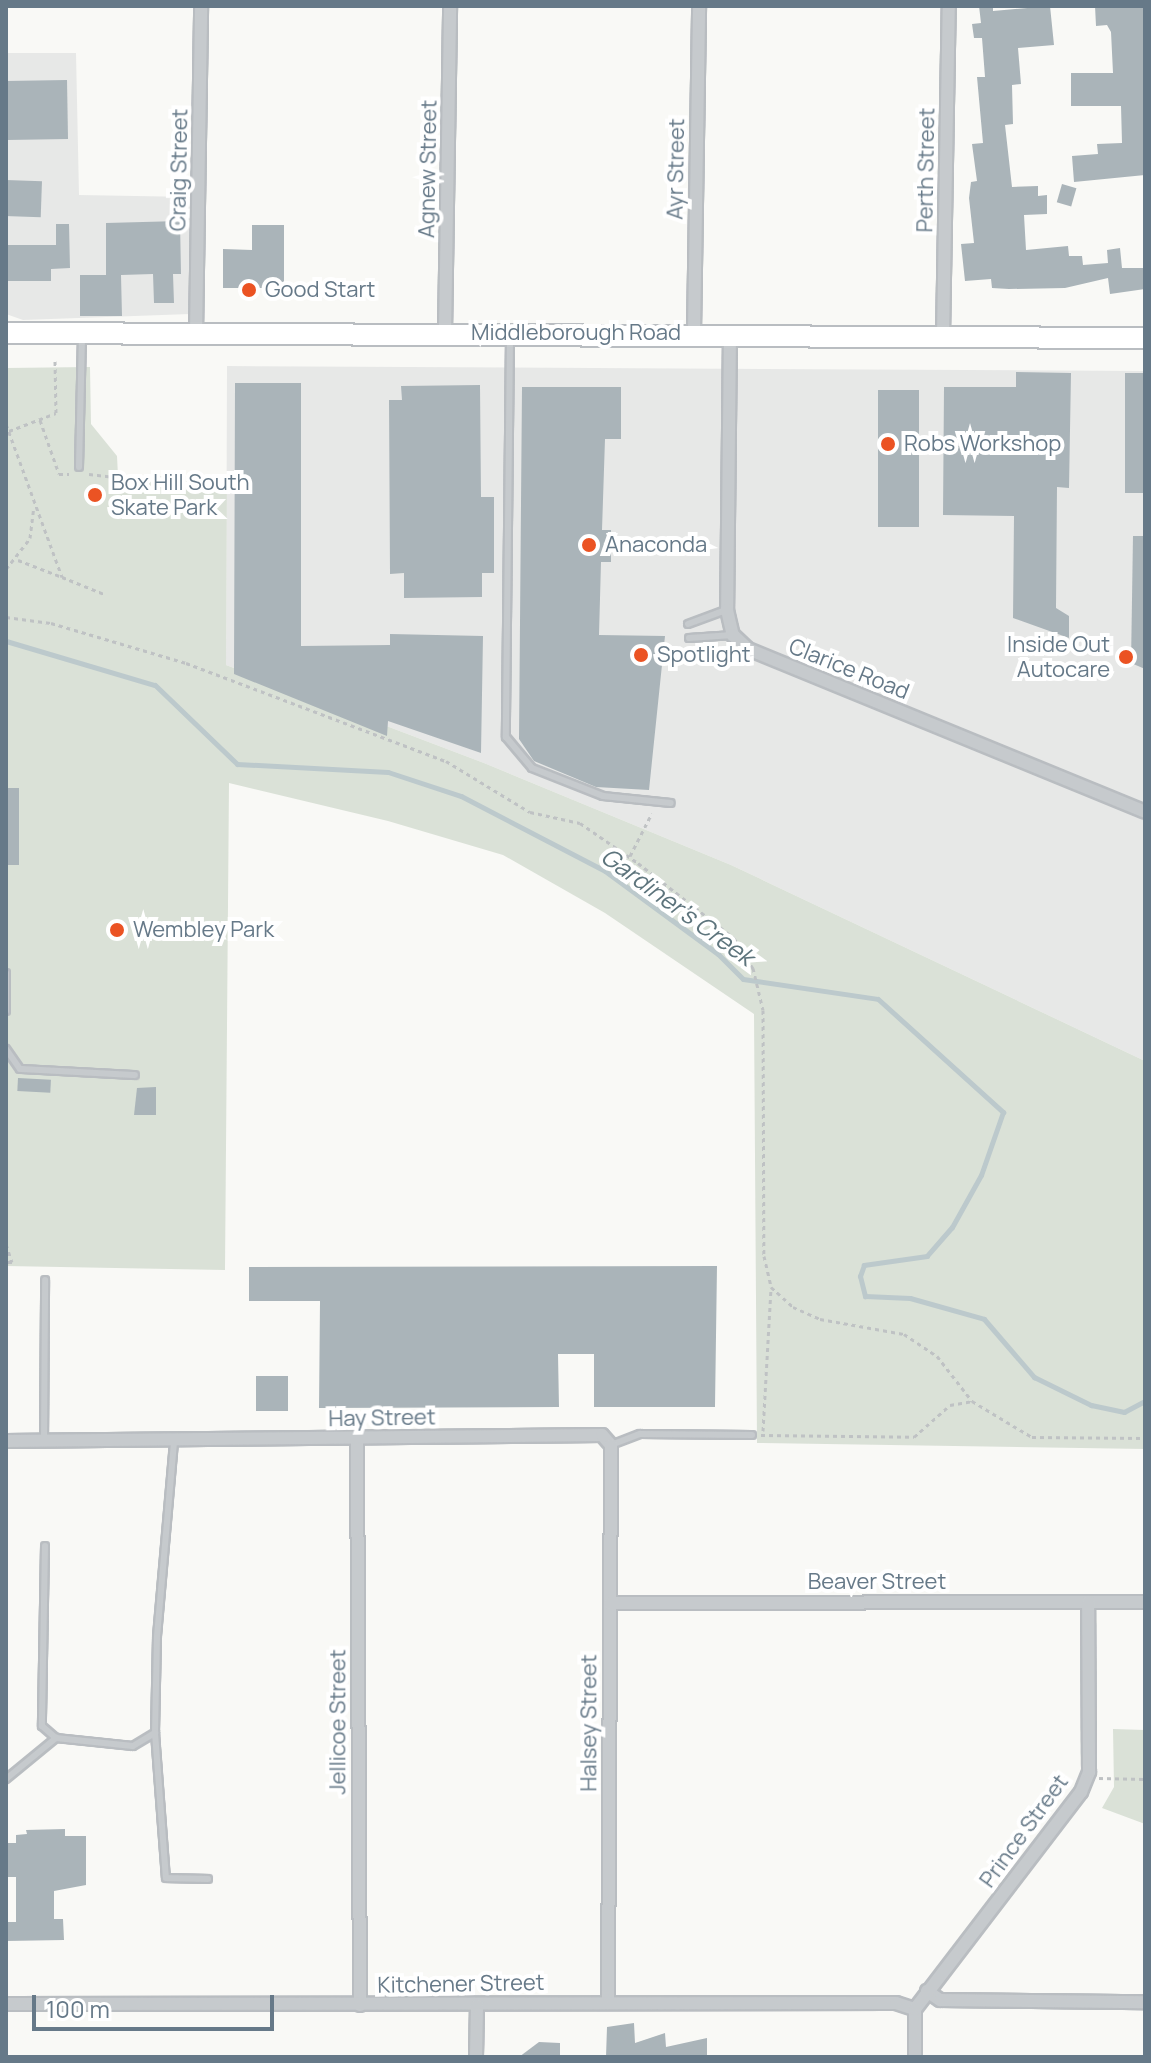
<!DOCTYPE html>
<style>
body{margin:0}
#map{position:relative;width:1151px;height:2063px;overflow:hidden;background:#f9f9f6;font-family:Manrope,sans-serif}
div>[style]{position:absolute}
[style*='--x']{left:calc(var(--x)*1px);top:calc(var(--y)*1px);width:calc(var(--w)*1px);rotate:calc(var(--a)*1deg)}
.built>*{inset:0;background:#e7e8e7}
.green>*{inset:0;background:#dae1d7}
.stream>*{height:5px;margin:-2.5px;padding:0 2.5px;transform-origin:2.5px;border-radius:2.5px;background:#bcc9cc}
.building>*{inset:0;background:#aab4b9;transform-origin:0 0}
.path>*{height:3px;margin-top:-1.5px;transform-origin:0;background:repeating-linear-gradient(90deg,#bfc2c4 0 4px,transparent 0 8px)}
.roads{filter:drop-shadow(2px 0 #b9bdc1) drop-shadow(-2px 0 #b9bdc1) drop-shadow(0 2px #b9bdc1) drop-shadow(0 -2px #b9bdc1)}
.service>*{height:6px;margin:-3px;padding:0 3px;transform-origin:3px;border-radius:3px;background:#c6cacd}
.minor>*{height:12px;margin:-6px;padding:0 6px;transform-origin:6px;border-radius:6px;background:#c6cacd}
.primary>*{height:20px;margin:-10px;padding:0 10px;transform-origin:10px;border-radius:10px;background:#fff}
.dots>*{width:22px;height:22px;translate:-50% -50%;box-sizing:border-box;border:4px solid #fff;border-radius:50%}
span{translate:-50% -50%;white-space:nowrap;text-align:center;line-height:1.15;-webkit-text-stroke:8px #fff;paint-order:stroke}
.street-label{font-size:22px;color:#667988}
.poi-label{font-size:22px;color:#667988}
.left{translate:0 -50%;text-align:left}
.right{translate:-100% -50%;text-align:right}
.water-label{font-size:24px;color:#5d747c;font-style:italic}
.frame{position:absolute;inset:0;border:8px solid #667988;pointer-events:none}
.scale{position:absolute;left:32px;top:1995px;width:242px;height:36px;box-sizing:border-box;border:4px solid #667988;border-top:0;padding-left:10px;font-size:24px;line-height:28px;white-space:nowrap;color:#667988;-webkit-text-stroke:6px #fff;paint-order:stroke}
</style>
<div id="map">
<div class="built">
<i style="clip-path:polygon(6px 53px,76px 53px,79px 195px,192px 197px,190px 314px,23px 320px,6px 314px)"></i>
<i style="clip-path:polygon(227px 366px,1145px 371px,1145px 1061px,731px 865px,484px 763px,226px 665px)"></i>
</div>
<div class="green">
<i style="clip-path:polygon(90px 367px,91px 424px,117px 456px,118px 476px,227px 476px,226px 665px,484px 763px,731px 865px,1145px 1061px,1145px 1449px,757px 1443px,754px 1014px,605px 913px,503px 855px,388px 821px,229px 783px,225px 1270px,6px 1266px,6px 368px)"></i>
<i style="clip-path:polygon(1113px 1729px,1145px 1730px,1145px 1824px,1102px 1808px,1114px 1787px)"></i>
</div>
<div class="stream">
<i style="--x:6;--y:641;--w:155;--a:16.5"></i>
<i style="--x:155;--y:685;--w:114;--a:43.9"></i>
<i style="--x:237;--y:764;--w:151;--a:3"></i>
<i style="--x:388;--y:772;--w:77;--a:18.2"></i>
<i style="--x:461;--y:796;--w:162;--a:27.5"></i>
<i style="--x:605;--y:871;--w:140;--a:36.3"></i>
<i style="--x:718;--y:954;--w:35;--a:45"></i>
<i style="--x:743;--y:979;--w:136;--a:8.4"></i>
<i style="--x:878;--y:999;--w:169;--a:42.1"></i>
<i style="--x:1003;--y:1112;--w:67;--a:109.2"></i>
<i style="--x:981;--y:1175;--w:60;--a:119.1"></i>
<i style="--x:952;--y:1227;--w:38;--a:131"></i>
<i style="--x:927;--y:1256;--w:64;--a:171.9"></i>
<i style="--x:864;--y:1265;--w:12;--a:110"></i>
<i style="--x:860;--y:1276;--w:21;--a:76"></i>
<i style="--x:865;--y:1296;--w:45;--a:2.5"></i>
<i style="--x:910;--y:1298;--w:77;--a:15.8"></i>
<i style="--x:984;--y:1319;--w:77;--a:49.2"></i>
<i style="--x:1034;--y:1377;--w:64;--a:26.2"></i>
<i style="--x:1091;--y:1405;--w:34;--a:12"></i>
<i style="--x:1124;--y:1412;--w:24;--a:-28"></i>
</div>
<div class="building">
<i style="clip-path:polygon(979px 6px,993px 6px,993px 11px,1050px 6px,1054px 45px,1018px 48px,1021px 84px,1012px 85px,1013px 124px,1005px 125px,1012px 187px,1038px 186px,1038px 196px,1047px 195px,1047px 214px,1024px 215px,1026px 250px,1068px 246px,1069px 256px,1082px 256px,1083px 265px,1108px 263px,1107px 250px,1120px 248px,1122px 268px,1145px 268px,1145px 289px,1110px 294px,1108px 278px,1065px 288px,1009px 289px,992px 288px,991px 279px,965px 281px,961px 244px,974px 243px,969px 198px,971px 182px,977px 181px,972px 144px,983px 143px,977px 77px,985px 77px,982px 38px,974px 38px,972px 24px,981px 23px)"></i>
<i style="clip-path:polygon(1095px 6px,1145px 6px,1145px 175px,1074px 182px,1072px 156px,1098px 154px,1097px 144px,1122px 143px,1121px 106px,1071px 106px,1071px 73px,1113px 73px,1111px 32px,1107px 25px,1096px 26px)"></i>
<i style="left:67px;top:80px;width:59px;height:61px;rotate:89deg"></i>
<i style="left:6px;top:180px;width:36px;height:36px;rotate:2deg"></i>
<i style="left:1062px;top:184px;width:15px;height:19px;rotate:16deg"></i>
<i style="clip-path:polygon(180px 221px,181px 274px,173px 274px,174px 303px,154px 303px,153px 274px,121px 275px,122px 316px,80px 316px,80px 275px,106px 275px,106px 223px)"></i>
<i style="clip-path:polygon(56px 224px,69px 224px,70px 268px,51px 269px,51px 281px,6px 281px,6px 245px,56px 245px)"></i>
<i style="clip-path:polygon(252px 225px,284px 225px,284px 288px,223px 288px,223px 249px,252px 250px)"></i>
<i style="clip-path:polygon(1016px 372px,1071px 373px,1069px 488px,1057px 487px,1056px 608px,1069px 616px,1069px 638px,1013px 618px,1014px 516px,943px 515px,944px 387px,1016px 387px)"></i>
<i style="left:1125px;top:373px;width:20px;height:120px"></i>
<i style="clip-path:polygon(235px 383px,301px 383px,301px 646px,390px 645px,390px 634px,483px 636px,481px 753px,388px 721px,387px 736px,234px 674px)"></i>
<i style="clip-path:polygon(480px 385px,481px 497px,494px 497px,494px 573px,482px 573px,482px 597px,404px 598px,404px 573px,390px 574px,389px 400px,402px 400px,401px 386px)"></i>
<i style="clip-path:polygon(522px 387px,621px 387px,621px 439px,605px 439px,602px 530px,611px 530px,611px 562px,601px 562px,599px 635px,665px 636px,649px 790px,596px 787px,534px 761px,519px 739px)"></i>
<i style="left:878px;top:390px;width:41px;height:137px"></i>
<i style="clip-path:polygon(1133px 536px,1145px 536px,1145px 669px,1131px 663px)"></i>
<i style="left:6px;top:788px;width:13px;height:77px"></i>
<i style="left:18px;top:1078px;width:33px;height:13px;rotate:3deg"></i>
<i style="clip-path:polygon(156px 1087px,156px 1115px,134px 1115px,137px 1088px)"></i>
<i style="clip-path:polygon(717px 1266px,715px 1407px,594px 1407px,594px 1354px,558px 1354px,559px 1407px,319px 1408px,320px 1301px,249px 1301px,249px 1267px)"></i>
<i style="left:288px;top:1376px;width:35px;height:32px;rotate:90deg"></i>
<i style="clip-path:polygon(65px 1829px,65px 1836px,86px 1836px,86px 1885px,54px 1891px,54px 1919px,63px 1919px,64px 1940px,6px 1941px,6px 1922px,16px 1922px,16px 1877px,6px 1877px,6px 1843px,16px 1843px,16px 1835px,27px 1834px,26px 1830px)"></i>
<i style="clip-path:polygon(634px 2023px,635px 2043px,665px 2033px,666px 2047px,707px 2038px,707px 2057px,606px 2057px,607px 2027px)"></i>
<i style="clip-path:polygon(539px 2042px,560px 2043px,560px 2057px,519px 2057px)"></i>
</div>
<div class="path">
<i style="--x:40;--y:420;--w:57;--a:70.6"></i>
<i style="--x:59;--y:474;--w:10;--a:0"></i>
<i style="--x:6;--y:424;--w:163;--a:69.9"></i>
<i style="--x:62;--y:577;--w:45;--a:22"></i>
<i style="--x:9;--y:431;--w:50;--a:-21"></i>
<i style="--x:56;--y:413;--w:52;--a:-91.1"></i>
<i style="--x:89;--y:474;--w:52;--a:6.6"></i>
<i style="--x:18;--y:560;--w:47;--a:21.1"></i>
<i style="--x:6;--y:569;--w:39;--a:-52"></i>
<i style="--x:30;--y:538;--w:31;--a:-83"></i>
<i style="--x:6;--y:617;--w:45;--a:7.6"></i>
<i style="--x:51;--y:623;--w:141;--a:16.5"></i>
<i style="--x:186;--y:663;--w:278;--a:20.7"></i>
<i style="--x:446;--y:761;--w:98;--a:31.3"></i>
<i style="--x:530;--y:812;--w:51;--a:12.4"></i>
<i style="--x:580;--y:823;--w:70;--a:34.6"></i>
<i style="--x:638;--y:863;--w:122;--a:38"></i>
<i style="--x:734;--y:938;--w:36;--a:58"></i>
<i style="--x:753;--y:968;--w:43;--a:76.6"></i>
<i style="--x:763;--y:1010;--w:246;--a:89.8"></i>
<i style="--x:764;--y:1256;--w:32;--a:77"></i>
<i style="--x:771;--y:1287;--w:30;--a:42"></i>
<i style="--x:793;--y:1307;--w:30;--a:24"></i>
<i style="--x:820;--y:1319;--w:85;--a:10.1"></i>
<i style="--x:904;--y:1334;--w:40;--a:34"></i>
<i style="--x:937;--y:1356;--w:57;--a:52.1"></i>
<i style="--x:972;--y:1401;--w:70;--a:31"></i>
<i style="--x:1032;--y:1437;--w:113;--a:0.5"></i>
<i style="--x:630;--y:856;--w:48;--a:-62.9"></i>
<i style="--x:6;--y:1244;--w:19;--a:72"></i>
<i style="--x:12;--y:1262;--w:6;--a:180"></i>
<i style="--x:763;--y:1431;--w:144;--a:-86.8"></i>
<i style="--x:761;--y:1435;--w:153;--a:0.7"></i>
<i style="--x:914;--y:1437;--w:48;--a:-41.6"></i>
<i style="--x:950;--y:1405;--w:22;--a:-10"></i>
<i style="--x:1099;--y:1778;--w:46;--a:1.2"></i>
</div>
<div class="roads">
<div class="service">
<i style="--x:510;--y:337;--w:400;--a:90.6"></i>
<i style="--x:506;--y:737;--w:40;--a:50"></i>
<i style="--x:532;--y:768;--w:76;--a:21.5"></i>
<i style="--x:603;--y:796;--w:68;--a:5.9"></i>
<i style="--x:79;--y:467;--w:130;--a:-88.7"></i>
<i style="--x:688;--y:624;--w:40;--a:-20.2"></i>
<i style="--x:689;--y:638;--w:44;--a:-3.9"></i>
<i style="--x:6;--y:973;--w:38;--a:90"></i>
<i style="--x:6;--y:1049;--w:24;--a:55"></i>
<i style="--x:20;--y:1069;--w:115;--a:3"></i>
<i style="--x:44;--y:1441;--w:161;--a:-89.6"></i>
<i style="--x:174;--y:1442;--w:196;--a:95"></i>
<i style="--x:157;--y:1637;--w:96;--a:91.2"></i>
<i style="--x:155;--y:1733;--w:145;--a:85.7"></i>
<i style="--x:166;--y:1878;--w:42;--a:1.4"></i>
<i style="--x:611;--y:1445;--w:31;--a:-21"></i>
<i style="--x:640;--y:1434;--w:112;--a:0.5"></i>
<i style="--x:45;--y:1546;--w:180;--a:91"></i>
<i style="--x:42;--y:1726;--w:18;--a:41"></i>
<i style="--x:56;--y:1738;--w:77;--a:5.9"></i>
<i style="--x:133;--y:1746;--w:26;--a:-31"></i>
<i style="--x:6;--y:1779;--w:65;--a:-39.4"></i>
</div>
<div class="minor">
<i style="--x:694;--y:332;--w:326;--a:-89.1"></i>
<i style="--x:445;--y:333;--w:327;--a:-89.1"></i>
<i style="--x:730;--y:333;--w:277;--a:90.6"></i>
<i style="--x:727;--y:610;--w:26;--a:77"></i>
<i style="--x:733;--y:635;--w:21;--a:43"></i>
<i style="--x:748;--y:649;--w:429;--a:22.3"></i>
<i style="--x:196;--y:334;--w:328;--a:-89.1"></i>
<i style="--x:943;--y:336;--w:330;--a:-89"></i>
<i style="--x:357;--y:1438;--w:567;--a:89.7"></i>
<i style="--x:6;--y:1441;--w:596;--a:-0.58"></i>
<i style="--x:602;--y:1435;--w:13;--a:48"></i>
<i style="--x:611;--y:1445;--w:557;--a:90.31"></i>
<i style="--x:610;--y:1603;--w:535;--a:-0.11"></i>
<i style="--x:927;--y:1991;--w:16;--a:35"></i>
<i style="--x:940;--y:2000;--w:205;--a:0.6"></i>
<i style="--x:6;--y:2004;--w:890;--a:-0.06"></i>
<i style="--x:896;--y:2003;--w:20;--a:18"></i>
<i style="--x:476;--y:2057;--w:52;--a:-88.9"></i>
<i style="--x:915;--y:2057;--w:48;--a:-90"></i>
<i style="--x:915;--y:2009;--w:273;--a:-52.6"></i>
<i style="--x:1081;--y:1792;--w:22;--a:-68"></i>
<i style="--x:1089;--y:1772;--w:170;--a:-90.3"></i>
</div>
<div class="primary">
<i style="--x:6;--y:333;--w:1139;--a:0.25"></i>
</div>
</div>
<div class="dots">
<i style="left:249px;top:290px;background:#eb5323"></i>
<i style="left:888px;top:444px;background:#eb5323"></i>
<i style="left:95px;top:495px;background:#eb5323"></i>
<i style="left:589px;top:545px;background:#eb5323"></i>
<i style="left:641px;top:655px;background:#eb5323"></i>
<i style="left:1126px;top:657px;background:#eb5323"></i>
<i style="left:117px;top:930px;background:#eb5323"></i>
</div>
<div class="street-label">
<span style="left:428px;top:169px;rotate:-89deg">Agnew Street</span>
<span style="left:676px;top:169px;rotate:-89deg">Ayr Street</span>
<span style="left:179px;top:170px;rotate:-89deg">Craig Street</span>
<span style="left:926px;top:170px;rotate:-89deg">Perth Street</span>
<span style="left:576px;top:333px">Middleborough Road</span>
<span style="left:849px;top:669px;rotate:22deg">Clarice Road</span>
<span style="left:382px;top:1418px;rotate:-1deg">Hay Street</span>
<span style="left:877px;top:1582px">Beaver Street</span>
<span style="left:338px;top:1722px;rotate:-90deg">Jellicoe Street</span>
<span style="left:589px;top:1723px;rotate:-90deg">Halsey Street</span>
<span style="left:1024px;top:1831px;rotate:-54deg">Prince Street</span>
<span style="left:461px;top:1984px;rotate:-1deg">Kitchener Street</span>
</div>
<div class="poi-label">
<span class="left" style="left:265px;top:290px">Good Start</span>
<span class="left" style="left:904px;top:444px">Robs Workshop</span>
<span class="left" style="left:111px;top:495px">Box Hill South<br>Skate Park</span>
<span class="left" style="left:605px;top:545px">Anaconda</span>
<span class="right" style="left:1110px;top:657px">Inside Out<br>Autocare</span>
<span class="left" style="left:657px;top:655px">Spotlight</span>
<span class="left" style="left:133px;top:930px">Wembley Park</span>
</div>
<div class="water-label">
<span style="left:678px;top:906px;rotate:36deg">Gardiner's Creek</span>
</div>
<div class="frame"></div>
<div class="scale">100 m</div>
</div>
